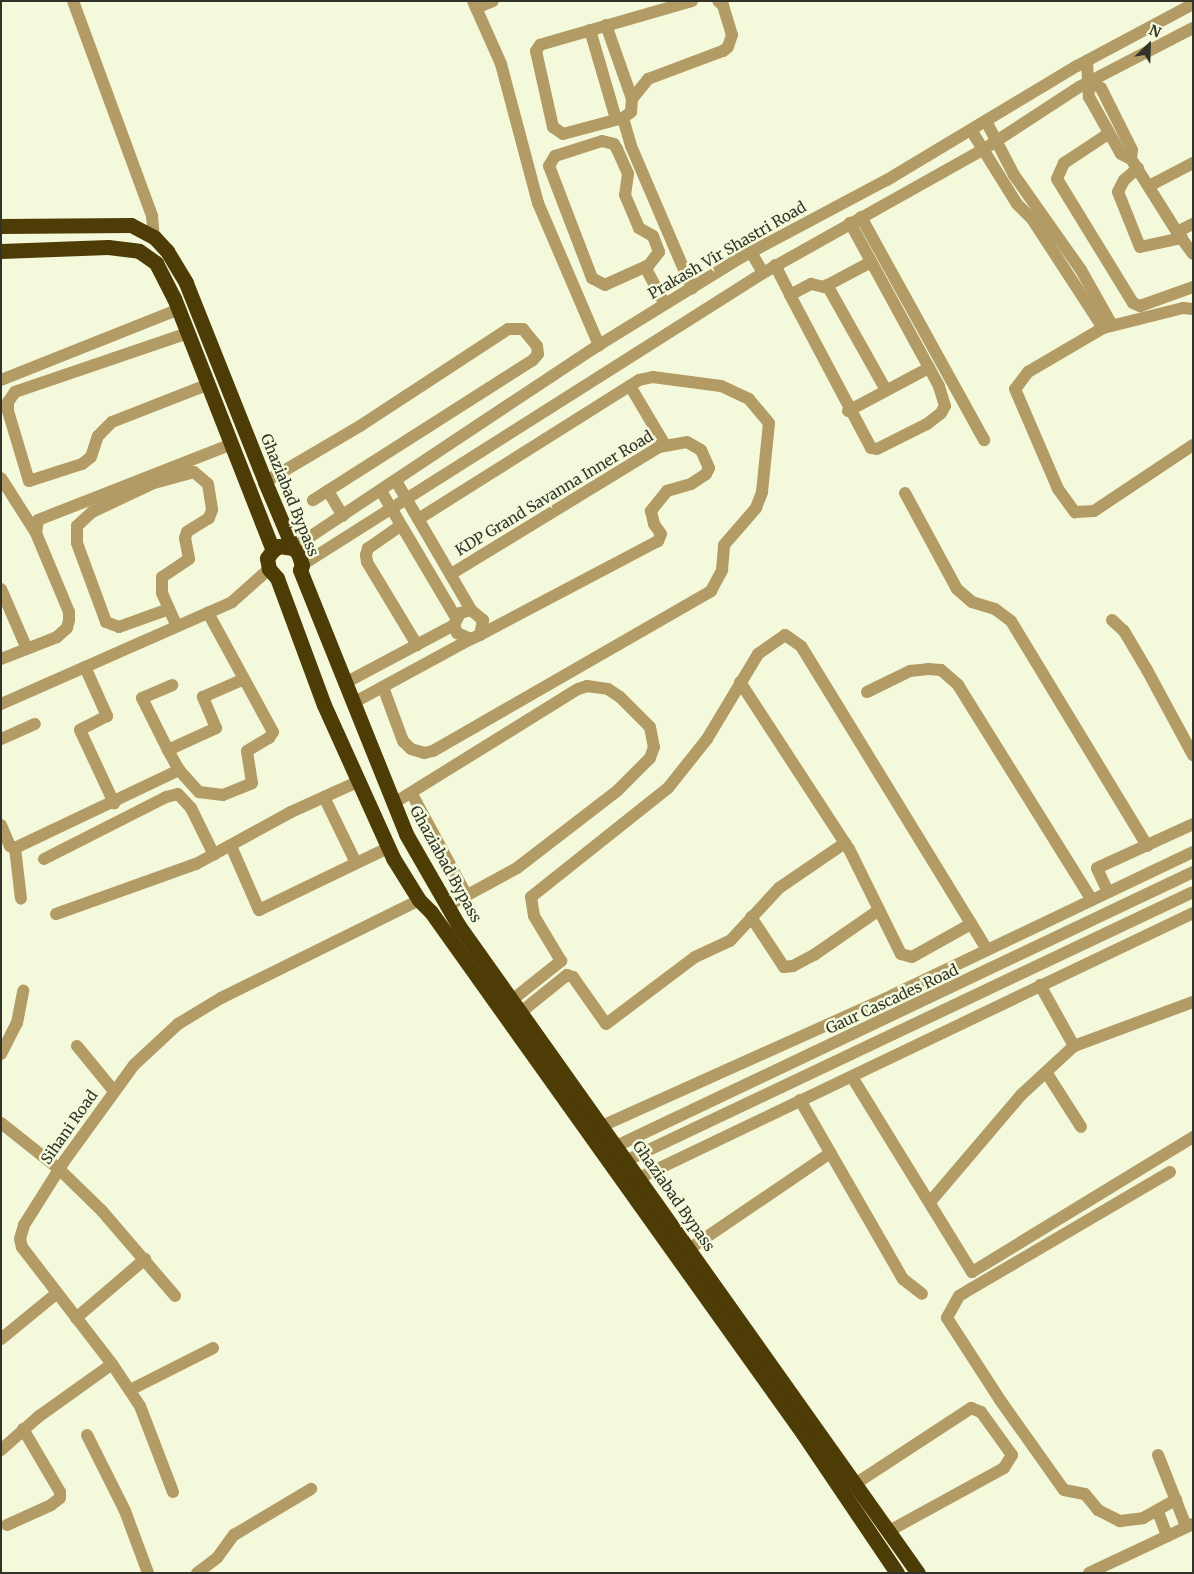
<!DOCTYPE html>
<style>
body{margin:0}
#map{position:relative;width:1194px;height:1574px;overflow:hidden;background:#f4f9db;font-family:Merriweather,serif}
div>[style]{position:absolute}
[style*='--x']{left:calc(var(--x)*1px);top:calc(var(--y)*1px);width:calc(var(--w)*1px);rotate:calc(var(--a)*1deg)}
.minor>*{height:12px;margin:-6px;padding:0 6px;transform-origin:6px;border-radius:6px;background:#b29b64}
.highway>*{height:15px;margin:-7.5px;padding:0 7.5px;transform-origin:7.5px;border-radius:7.5px;background:#4e3c07}
span{translate:-50% -50%;white-space:nowrap;text-align:center;line-height:1.15;-webkit-text-stroke:5px #f4f9db;paint-order:stroke}
.street-label{font-size:15px;color:#313328}
.frame{position:absolute;inset:0;border:2px solid #313328;pointer-events:none}
.north{position:absolute;left:1124px;top:20px;width:50px;height:50px;-webkit-text-stroke:4px #f4f9db;paint-order:stroke;rotate:24deg;font-size:14px;font-weight:700;line-height:20px;text-align:center;color:#313328}
.north::after{content:'';display:block;margin:auto;width:18px;height:22px;background:#313328;clip-path:polygon(50% 0,100% 100%,50% 72%,0 100%)}
</style>
<div id="map">
<div class="minor">
<i style="--x:73;--y:1;--w:229;--a:69.8"></i>
<i style="--x:152;--y:216;--w:21;--a:85"></i>
<i style="--x:473;--y:1;--w:69;--a:66"></i>
<i style="--x:501;--y:64;--w:144;--a:75.1"></i>
<i style="--x:538;--y:203;--w:155;--a:66.8"></i>
<i style="--x:692;--y:1;--w:158;--a:163.9"></i>
<i style="--x:540;--y:45;--w:7;--a:124"></i>
<i style="--x:536;--y:51;--w:78;--a:77.4"></i>
<i style="--x:553;--y:127;--w:12;--a:35"></i>
<i style="--x:563;--y:134;--w:62;--a:-14.9"></i>
<i style="--x:623;--y:118;--w:10;--a:-37"></i>
<i style="--x:631;--y:112;--w:13;--a:-86"></i>
<i style="--x:632;--y:99;--w:26;--a:-51"></i>
<i style="--x:648;--y:79;--w:80;--a:-20.5"></i>
<i style="--x:723;--y:51;--w:6;--a:-39"></i>
<i style="--x:728;--y:47;--w:13;--a:-72"></i>
<i style="--x:732;--y:35;--w:31;--a:-107"></i>
<i style="--x:723;--y:5;--w:6;--a:-141"></i>
<i style="--x:476;--y:8;--w:18;--a:-22"></i>
<i style="--x:606;--y:25;--w:78;--a:70.6"></i>
<i style="--x:590;--y:30;--w:93;--a:73.7"></i>
<i style="--x:1087;--y:61;--w:36;--a:87"></i>
<i style="--x:1089;--y:97;--w:65;--a:60.7"></i>
<i style="--x:1121;--y:154;--w:11;--a:27"></i>
<i style="--x:1131;--y:159;--w:9;--a:-84"></i>
<i style="--x:1132;--y:150;--w:69;--a:-116.6"></i>
<i style="--x:1101;--y:88;--w:13;--a:-151"></i>
<i style="--x:623;--y:118;--w:29;--a:74"></i>
<i style="--x:631;--y:146;--w:155;--a:66.8"></i>
<i style="--x:986;--y:121;--w:61;--a:62.6"></i>
<i style="--x:1014;--y:175;--w:116;--a:54.8"></i>
<i style="--x:1081;--y:270;--w:63;--a:60.6"></i>
<i style="--x:971;--y:130;--w:87;--a:58.1"></i>
<i style="--x:1017;--y:204;--w:21;--a:45"></i>
<i style="--x:1032;--y:219;--w:130;--a:56.9"></i>
<i style="--x:1108;--y:134;--w:53;--a:146.6"></i>
<i style="--x:1064;--y:163;--w:17;--a:114"></i>
<i style="--x:1057;--y:179;--w:145;--a:58.5"></i>
<i style="--x:1133;--y:303;--w:8;--a:23"></i>
<i style="--x:1140;--y:306;--w:56;--a:-19.7"></i>
<i style="--x:602;--y:141;--w:12;--a:14"></i>
<i style="--x:614;--y:144;--w:6;--a:59"></i>
<i style="--x:617;--y:149;--w:27;--a:66"></i>
<i style="--x:628;--y:174;--w:21;--a:98"></i>
<i style="--x:625;--y:195;--w:36;--a:67"></i>
<i style="--x:639;--y:228;--w:16;--a:30"></i>
<i style="--x:653;--y:236;--w:17;--a:69"></i>
<i style="--x:659;--y:252;--w:16;--a:128"></i>
<i style="--x:649;--y:265;--w:48;--a:155.6"></i>
<i style="--x:605;--y:285;--w:15;--a:-152"></i>
<i style="--x:592;--y:278;--w:120;--a:-111"></i>
<i style="--x:549;--y:166;--w:12;--a:-59"></i>
<i style="--x:555;--y:156;--w:49;--a:-17.7"></i>
<i style="--x:1133;--y:162;--w:83;--a:57.8"></i>
<i style="--x:1177;--y:232;--w:18;--a:-27"></i>
<i style="--x:1138;--y:168;--w:18;--a:139"></i>
<i style="--x:1124;--y:180;--w:13;--a:117"></i>
<i style="--x:1118;--y:192;--w:59;--a:68.2"></i>
<i style="--x:1140;--y:247;--w:43;--a:-12.1"></i>
<i style="--x:1149;--y:186;--w:50;--a:-27.6"></i>
<i style="--x:861;--y:217;--w:255;--a:61.1"></i>
<i style="--x:1177;--y:232;--w:27;--a:54"></i>
<i style="--x:751;--y:252;--w:24;--a:60"></i>
<i style="--x:775;--y:265;--w:34;--a:63"></i>
<i style="--x:790;--y:295;--w:24;--a:-28"></i>
<i style="--x:811;--y:284;--w:13;--a:13"></i>
<i style="--x:824;--y:287;--w:53;--a:-28"></i>
<i style="--x:645;--y:267;--w:42;--a:61.6"></i>
<i style="--x:827;--y:285;--w:120;--a:60.7"></i>
<i style="--x:790;--y:295;--w:173;--a:62.1"></i>
<i style="--x:871;--y:448;--w:6;--a:9"></i>
<i style="--x:877;--y:449;--w:56;--a:-26.6"></i>
<i style="--x:927;--y:424;--w:18;--a:-38"></i>
<i style="--x:941;--y:413;--w:8;--a:-60"></i>
<i style="--x:945;--y:406;--w:21;--a:-107"></i>
<i style="--x:939;--y:386;--w:186;--a:-118.6"></i>
<i style="--x:1193;--y:309;--w:10;--a:-174"></i>
<i style="--x:1183;--y:308;--w:82;--a:166"></i>
<i style="--x:1103;--y:328;--w:87;--a:149.6"></i>
<i style="--x:1028;--y:372;--w:21;--a:127"></i>
<i style="--x:1015;--y:389;--w:109;--a:66.7"></i>
<i style="--x:1058;--y:489;--w:29;--a:54"></i>
<i style="--x:1075;--y:512;--w:19;--a:-3"></i>
<i style="--x:1094;--y:511;--w:119;--a:-33.7"></i>
<i style="--x:188;--y:333;--w:183;--a:161.2"></i>
<i style="--x:15;--y:392;--w:12;--a:125"></i>
<i style="--x:8;--y:402;--w:9;--a:90"></i>
<i style="--x:8;--y:411;--w:73;--a:73.3"></i>
<i style="--x:29;--y:481;--w:56;--a:-17.8"></i>
<i style="--x:82;--y:464;--w:11;--a:-38"></i>
<i style="--x:91;--y:457;--w:22;--a:-72"></i>
<i style="--x:98;--y:436;--w:20;--a:-45"></i>
<i style="--x:112;--y:422;--w:104;--a:-21.4"></i>
<i style="--x:1;--y:380;--w:192;--a:-21.7"></i>
<i style="--x:630;--y:386;--w:69;--a:59.3"></i>
<i style="--x:848;--y:411;--w:92;--a:-28"></i>
<i style="--x:1;--y:478;--w:65;--a:57.5"></i>
<i style="--x:396;--y:481;--w:149;--a:59.8"></i>
<i style="--x:471;--y:610;--w:16;--a:40"></i>
<i style="--x:483;--y:620;--w:15;--a:101"></i>
<i style="--x:480;--y:635;--w:10;--a:156"></i>
<i style="--x:471;--y:639;--w:15;--a:-157"></i>
<i style="--x:457;--y:633;--w:9;--a:-111"></i>
<i style="--x:454;--y:625;--w:13;--a:-63"></i>
<i style="--x:460;--y:613;--w:11;--a:-15"></i>
<i style="--x:265;--y:482;--w:110;--a:-30.5"></i>
<i style="--x:360;--y:426;--w:177;--a:-33.2"></i>
<i style="--x:508;--y:329;--w:15;--a:0"></i>
<i style="--x:523;--y:329;--w:22;--a:51"></i>
<i style="--x:537;--y:346;--w:8;--a:83"></i>
<i style="--x:538;--y:354;--w:8;--a:130"></i>
<i style="--x:533;--y:360;--w:261;--a:147.5"></i>
<i style="--x:328;--y:491;--w:29;--a:59"></i>
<i style="--x:381;--y:491;--w:147;--a:59.4"></i>
<i style="--x:905;--y:493;--w:109;--a:61.6"></i>
<i style="--x:957;--y:589;--w:20;--a:41"></i>
<i style="--x:972;--y:602;--w:24;--a:17"></i>
<i style="--x:995;--y:609;--w:20;--a:37"></i>
<i style="--x:1011;--y:621;--w:263;--a:58.8"></i>
<i style="--x:400;--y:526;--w:39;--a:145"></i>
<i style="--x:368;--y:548;--w:7;--a:106"></i>
<i style="--x:366;--y:555;--w:7;--a:82"></i>
<i style="--x:367;--y:562;--w:97;--a:58.9"></i>
<i style="--x:293;--y:548;--w:367;--a:-33.6"></i>
<i style="--x:599;--y:345;--w:166;--a:-31.7"></i>
<i style="--x:740;--y:258;--w:166;--a:-28"></i>
<i style="--x:887;--y:180;--w:222;--a:-31"></i>
<i style="--x:1077;--y:66;--w:132;--a:-28.1"></i>
<i style="--x:302;--y:565;--w:546;--a:-32.35"></i>
<i style="--x:763;--y:273;--w:253;--a:-29.3"></i>
<i style="--x:984;--y:149;--w:113;--a:-33.1"></i>
<i style="--x:1079;--y:87;--w:128;--a:-27.4"></i>
<i style="--x:451;--y:574;--w:244;--a:-31.4"></i>
<i style="--x:659;--y:447;--w:28;--a:-10"></i>
<i style="--x:687;--y:442;--w:16;--a:30"></i>
<i style="--x:701;--y:450;--w:20;--a:66"></i>
<i style="--x:709;--y:468;--w:7;--a:117"></i>
<i style="--x:706;--y:474;--w:18;--a:146"></i>
<i style="--x:691;--y:484;--w:25;--a:164"></i>
<i style="--x:667;--y:491;--w:26;--a:129"></i>
<i style="--x:651;--y:511;--w:13;--a:77"></i>
<i style="--x:654;--y:524;--w:12;--a:55"></i>
<i style="--x:661;--y:534;--w:8;--a:113"></i>
<i style="--x:658;--y:541;--w:201;--a:152.2"></i>
<i style="--x:1;--y:589;--w:65;--a:66.6"></i>
<i style="--x:169;--y:609;--w:53;--a:160.2"></i>
<i style="--x:119;--y:627;--w:14;--a:-159"></i>
<i style="--x:106;--y:622;--w:84;--a:-110.2"></i>
<i style="--x:77;--y:543;--w:17;--a:-90"></i>
<i style="--x:77;--y:526;--w:21;--a:-43"></i>
<i style="--x:92;--y:512;--w:68;--a:-25.1"></i>
<i style="--x:154;--y:483;--w:41;--a:-15.4"></i>
<i style="--x:194;--y:472;--w:18;--a:41"></i>
<i style="--x:208;--y:484;--w:26;--a:81"></i>
<i style="--x:212;--y:510;--w:9;--a:111"></i>
<i style="--x:209;--y:518;--w:26;--a:148"></i>
<i style="--x:187;--y:532;--w:6;--a:108"></i>
<i style="--x:185;--y:538;--w:21;--a:79"></i>
<i style="--x:189;--y:559;--w:32;--a:146"></i>
<i style="--x:162;--y:577;--w:16;--a:90"></i>
<i style="--x:162;--y:593;--w:36;--a:66"></i>
<i style="--x:1112;--y:620;--w:16;--a:43"></i>
<i style="--x:1124;--y:631;--w:45;--a:59.5"></i>
<i style="--x:1147;--y:670;--w:97;--a:61.6"></i>
<i style="--x:1;--y:659;--w:60;--a:-21.4"></i>
<i style="--x:57;--y:637;--w:13;--a:-42"></i>
<i style="--x:67;--y:628;--w:8;--a:-76"></i>
<i style="--x:69;--y:620;--w:8;--a:-90"></i>
<i style="--x:69;--y:612;--w:86;--a:-112.7"></i>
<i style="--x:36;--y:533;--w:13;--a:-81"></i>
<i style="--x:38;--y:520;--w:208;--a:-21.4"></i>
<i style="--x:85;--y:667;--w:54;--a:65.8"></i>
<i style="--x:107;--y:716;--w:30;--a:153"></i>
<i style="--x:80;--y:730;--w:81;--a:65"></i>
<i style="--x:740;--y:682;--w:199;--a:56.9"></i>
<i style="--x:849;--y:849;--w:117;--a:63.7"></i>
<i style="--x:901;--y:954;--w:11;--a:15"></i>
<i style="--x:912;--y:957;--w:68;--a:-29.2"></i>
<i style="--x:345;--y:683;--w:123;--a:-28"></i>
<i style="--x:383;--y:687;--w:58;--a:69.7"></i>
<i style="--x:403;--y:741;--w:11;--a:45"></i>
<i style="--x:411;--y:749;--w:14;--a:17"></i>
<i style="--x:424;--y:753;--w:9;--a:-13"></i>
<i style="--x:433;--y:751;--w:321;--a:-29.9"></i>
<i style="--x:711;--y:591;--w:24;--a:-62"></i>
<i style="--x:722;--y:570;--w:25;--a:-85"></i>
<i style="--x:724;--y:545;--w:49;--a:-49.1"></i>
<i style="--x:756;--y:508;--w:17;--a:-69"></i>
<i style="--x:762;--y:492;--w:69;--a:-84.2"></i>
<i style="--x:769;--y:423;--w:31;--a:-130"></i>
<i style="--x:749;--y:399;--w:31;--a:-155"></i>
<i style="--x:721;--y:386;--w:69;--a:-172.5"></i>
<i style="--x:653;--y:377;--w:14;--a:168"></i>
<i style="--x:639;--y:380;--w:261;--a:147.8"></i>
<i style="--x:867;--y:692;--w:48;--a:-26"></i>
<i style="--x:910;--y:671;--w:18;--a:-6"></i>
<i style="--x:928;--y:669;--w:13;--a:4"></i>
<i style="--x:941;--y:670;--w:23;--a:41"></i>
<i style="--x:958;--y:685;--w:253;--a:58.1"></i>
<i style="--x:353;--y:703;--w:134;--a:-28.5"></i>
<i style="--x:1;--y:704;--w:253;--a:-23.8"></i>
<i style="--x:232;--y:602;--w:50;--a:-41.7"></i>
<i style="--x:1;--y:739;--w:37;--a:-24"></i>
<i style="--x:168;--y:750;--w:58;--a:-116.6"></i>
<i style="--x:142;--y:698;--w:33;--a:-23"></i>
<i style="--x:179;--y:770;--w:23;--a:-119"></i>
<i style="--x:168;--y:750;--w:53;--a:-24.6"></i>
<i style="--x:216;--y:728;--w:34;--a:-113"></i>
<i style="--x:203;--y:697;--w:43;--a:-23.6"></i>
<i style="--x:412;--y:794;--w:116;--a:61.7"></i>
<i style="--x:324;--y:797;--w:73;--a:64.1"></i>
<i style="--x:394;--y:803;--w:216;--a:-31.8"></i>
<i style="--x:578;--y:689;--w:9;--a:-18"></i>
<i style="--x:587;--y:686;--w:21;--a:8"></i>
<i style="--x:608;--y:689;--w:14;--a:34"></i>
<i style="--x:620;--y:697;--w:42;--a:45"></i>
<i style="--x:650;--y:727;--w:20;--a:79"></i>
<i style="--x:654;--y:747;--w:12;--a:110"></i>
<i style="--x:650;--y:758;--w:47;--a:135"></i>
<i style="--x:617;--y:791;--w:126;--a:142.4"></i>
<i style="--x:517;--y:868;--w:80;--a:151.5"></i>
<i style="--x:1;--y:825;--w:23;--a:67"></i>
<i style="--x:10;--y:846;--w:5;--a:22"></i>
<i style="--x:15;--y:848;--w:182;--a:-25.4"></i>
<i style="--x:179;--y:770;--w:30;--a:48"></i>
<i style="--x:199;--y:792;--w:24;--a:7"></i>
<i style="--x:223;--y:795;--w:31;--a:-22"></i>
<i style="--x:252;--y:783;--w:32;--a:-99"></i>
<i style="--x:247;--y:751;--w:26;--a:-31"></i>
<i style="--x:269;--y:738;--w:7;--a:-56"></i>
<i style="--x:273;--y:732;--w:136;--a:-118.6"></i>
<i style="--x:231;--y:846;--w:70;--a:66.4"></i>
<i style="--x:259;--y:910;--w:143;--a:-25.7"></i>
<i style="--x:15;--y:848;--w:51;--a:83.3"></i>
<i style="--x:44;--y:859;--w:137;--a:-26.9"></i>
<i style="--x:166;--y:797;--w:12;--a:-14"></i>
<i style="--x:178;--y:794;--w:19;--a:47"></i>
<i style="--x:191;--y:808;--w:52;--a:63.9"></i>
<i style="--x:1108;--y:892;--w:26;--a:-115"></i>
<i style="--x:1097;--y:868;--w:106;--a:-24.6"></i>
<i style="--x:56;--y:914;--w:149;--a:-19.7"></i>
<i style="--x:196;--y:864;--w:108;--a:-28.7"></i>
<i style="--x:291;--y:812;--w:72;--a:-24.4"></i>
<i style="--x:751;--y:917;--w:60;--a:56.6"></i>
<i style="--x:784;--y:967;--w:9;--a:-6"></i>
<i style="--x:793;--y:966;--w:24;--a:-28"></i>
<i style="--x:814;--y:955;--w:79;--a:-34.7"></i>
<i style="--x:1040;--y:985;--w:70;--a:60.9"></i>
<i style="--x:1074;--y:1046;--w:127;--a:-20.3"></i>
<i style="--x:512;--y:1000;--w:63;--a:-38.5"></i>
<i style="--x:561;--y:961;--w:52;--a:-121"></i>
<i style="--x:534;--y:916;--w:19;--a:-99"></i>
<i style="--x:531;--y:897;--w:175;--a:-38.5"></i>
<i style="--x:668;--y:788;--w:63;--a:-51.5"></i>
<i style="--x:707;--y:739;--w:99;--a:-59"></i>
<i style="--x:758;--y:654;--w:33;--a:-35"></i>
<i style="--x:785;--y:635;--w:19;--a:35"></i>
<i style="--x:801;--y:646;--w:354;--a:58.5"></i>
<i style="--x:521;--y:1012;--w:59;--a:-38.8"></i>
<i style="--x:567;--y:975;--w:6;--a:18"></i>
<i style="--x:573;--y:977;--w:57;--a:54.9"></i>
<i style="--x:606;--y:1024;--w:111;--a:-37"></i>
<i style="--x:695;--y:957;--w:38;--a:-25"></i>
<i style="--x:730;--y:941;--w:72;--a:-47.2"></i>
<i style="--x:779;--y:888;--w:80;--a:-34.3"></i>
<i style="--x:77;--y:1046;--w:58;--a:50.6"></i>
<i style="--x:1;--y:1054;--w:35;--a:-63"></i>
<i style="--x:17;--y:1023;--w:33;--a:-79"></i>
<i style="--x:1046;--y:1072;--w:65;--a:57.5"></i>
<i style="--x:852;--y:1077;--w:229;--a:58.4"></i>
<i style="--x:972;--y:1272;--w:259;--a:-31.4"></i>
<i style="--x:800;--y:1100;--w:207;--a:60.1"></i>
<i style="--x:903;--y:1279;--w:24;--a:38"></i>
<i style="--x:1;--y:1123;--w:74;--a:38.4"></i>
<i style="--x:59;--y:1169;--w:60;--a:44.3"></i>
<i style="--x:102;--y:1211;--w:112;--a:49.3"></i>
<i style="--x:602;--y:1126;--w:319;--a:-24.2"></i>
<i style="--x:893;--y:995;--w:332;--a:-25.5"></i>
<i style="--x:608;--y:1150;--w:648;--a:-25.42"></i>
<i style="--x:617;--y:1165;--w:637;--a:-25.36"></i>
<i style="--x:1170;--y:1172;--w:229;--a:149.6"></i>
<i style="--x:972;--y:1288;--w:15;--a:148"></i>
<i style="--x:959;--y:1296;--w:25;--a:119"></i>
<i style="--x:947;--y:1318;--w:98;--a:57.1"></i>
<i style="--x:1000;--y:1400;--w:110;--a:54.6"></i>
<i style="--x:1064;--y:1490;--w:21;--a:11"></i>
<i style="--x:1085;--y:1494;--w:21;--a:51"></i>
<i style="--x:1098;--y:1510;--w:25;--a:27"></i>
<i style="--x:1120;--y:1521;--w:23;--a:-7"></i>
<i style="--x:1143;--y:1518;--w:38;--a:-29"></i>
<i style="--x:639;--y:1178;--w:614;--a:-25.56"></i>
<i style="--x:930;--y:1202;--w:140;--a:-49.6"></i>
<i style="--x:1021;--y:1095;--w:72;--a:-42.8"></i>
<i style="--x:689;--y:1249;--w:171;--a:-34.2"></i>
<i style="--x:76;--y:1318;--w:91;--a:-40.5"></i>
<i style="--x:1;--y:1339;--w:72;--a:-39.4"></i>
<i style="--x:130;--y:1390;--w:93;--a:-26.8"></i>
<i style="--x:87;--y:1435;--w:85;--a:63.4"></i>
<i style="--x:125;--y:1511;--w:66;--a:69.6"></i>
<i style="--x:1;--y:1450;--w:50;--a:-41.7"></i>
<i style="--x:38;--y:1417;--w:91;--a:-35.6"></i>
<i style="--x:1158;--y:1455;--w:76;--a:68.5"></i>
<i style="--x:855;--y:1484;--w:139;--a:-33.2"></i>
<i style="--x:971;--y:1408;--w:11;--a:22"></i>
<i style="--x:981;--y:1412;--w:53;--a:54.2"></i>
<i style="--x:1012;--y:1455;--w:15;--a:122"></i>
<i style="--x:1004;--y:1468;--w:131;--a:151.3"></i>
<i style="--x:173;--y:1492;--w:92;--a:-111"></i>
<i style="--x:140;--y:1406;--w:50;--a:-123.7"></i>
<i style="--x:112;--y:1364;--w:148;--a:-127.6"></i>
<i style="--x:22;--y:1247;--w:8;--a:-104"></i>
<i style="--x:20;--y:1239;--w:15;--a:-74"></i>
<i style="--x:24;--y:1225;--w:77;--a:-57.8"></i>
<i style="--x:65;--y:1160;--w:117;--a:-54"></i>
<i style="--x:134;--y:1065;--w:60;--a:-43"></i>
<i style="--x:178;--y:1024;--w:50;--a:-31.2"></i>
<i style="--x:221;--y:998;--w:221;--a:-26.3"></i>
<i style="--x:1158;--y:1512;--w:26;--a:69"></i>
<i style="--x:7;--y:1525;--w:48;--a:-24.4"></i>
<i style="--x:51;--y:1505;--w:11;--a:-38"></i>
<i style="--x:60;--y:1498;--w:6;--a:-90"></i>
<i style="--x:60;--y:1492;--w:73;--a:-120.4"></i>
<i style="--x:197;--y:1573;--w:25;--a:-37"></i>
<i style="--x:217;--y:1558;--w:29;--a:-54"></i>
<i style="--x:234;--y:1535;--w:90;--a:-30.9"></i>
<i style="--x:1089;--y:1573;--w:115;--a:-25.2"></i>
</div>
<div class="highway">
<i style="--x:1;--y:226;--w:130;--a:-0.4"></i>
<i style="--x:131;--y:225;--w:26;--a:28"></i>
<i style="--x:154;--y:237;--w:19;--a:47"></i>
<i style="--x:167;--y:251;--w:37;--a:59"></i>
<i style="--x:186;--y:283;--w:214;--a:68.3"></i>
<i style="--x:265;--y:482;--w:72;--a:67"></i>
<i style="--x:293;--y:548;--w:7;--a:45"></i>
<i style="--x:298;--y:553;--w:13;--a:72"></i>
<i style="--x:302;--y:565;--w:5;--a:112"></i>
<i style="--x:300;--y:570;--w:284;--a:68.1"></i>
<i style="--x:406;--y:834;--w:106;--a:60.1"></i>
<i style="--x:459;--y:926;--w:793;--a:54.65"></i>
<i style="--x:1;--y:251;--w:107;--a:-2.1"></i>
<i style="--x:108;--y:247;--w:31;--a:7"></i>
<i style="--x:139;--y:251;--w:21;--a:35"></i>
<i style="--x:156;--y:263;--w:39;--a:63"></i>
<i style="--x:174;--y:298;--w:271;--a:68.6"></i>
<i style="--x:293;--y:548;--w:14;--a:-172"></i>
<i style="--x:279;--y:546;--w:7;--a:146"></i>
<i style="--x:273;--y:550;--w:10;--a:127"></i>
<i style="--x:267;--y:558;--w:11;--a:80"></i>
<i style="--x:269;--y:569;--w:12;--a:48"></i>
<i style="--x:277;--y:578;--w:135;--a:69.7"></i>
<i style="--x:324;--y:705;--w:168;--a:65.7"></i>
<i style="--x:393;--y:858;--w:49;--a:58.2"></i>
<i style="--x:419;--y:900;--w:17;--a:45"></i>
<i style="--x:431;--y:912;--w:642;--a:54.5"></i>
<i style="--x:804;--y:1435;--w:166;--a:56"></i>
</div>
<div class="street-label">
<span style="left:727px;top:250px;rotate:-30deg">Prakash Vir Shastri Road</span>
<span style="left:554px;top:493px;rotate:-31deg">KDP Grand Savanna Inner Road</span>
<span style="left:290px;top:495px;rotate:68deg">Ghaziabad Bypass</span>
<span style="left:446px;top:864px;rotate:61deg">Ghaziabad Bypass</span>
<span style="left:892px;top:999px;rotate:-25deg">Gaur Cascades Road</span>
<span style="left:69px;top:1127px;rotate:-55deg">Sihani Road</span>
<span style="left:674px;top:1196px;rotate:55deg">Ghaziabad Bypass</span>
</div>
<div class="frame"></div>
<div class="north">N</div>
</div>
